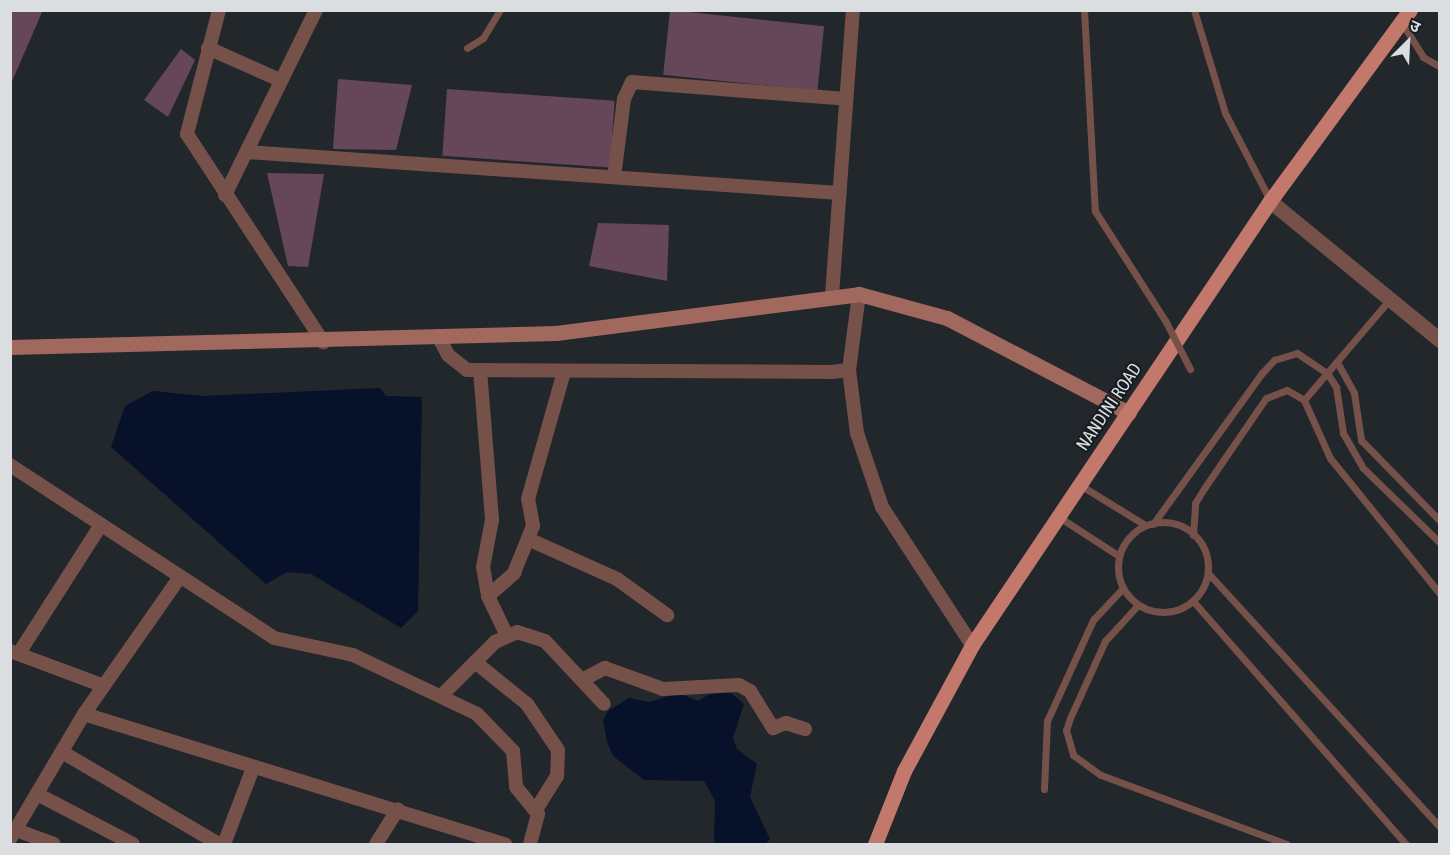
<!DOCTYPE html>
<meta charset="utf-8">
<style>
body{margin:0}
#map{position:relative;width:1450px;height:855px;overflow:hidden;background:#22272b;font-family:"Asap Condensed","Noto Sans Devanagari",sans-serif}
div>[style]{position:absolute}
[style*='--x']{left:calc(var(--x)*1px);top:calc(var(--y)*1px);width:calc(var(--w)*1px);rotate:calc(var(--a)*1deg)}
.water>*{inset:0;background:#071129}
.building>*{inset:0;background:#66475a;transform-origin:0 0}
.service>*{height:7px;margin:-3.5px;padding:0 3.5px;transform-origin:3.5px;border-radius:3.5px;background:#75514a}
.service>.ring{margin:-3.5px;padding:0;box-sizing:content-box;background:none;border:7px solid #75514a;border-radius:50%}
.minor>*{height:14px;margin:-7px;padding:0 7px;transform-origin:7px;border-radius:7px;background:#75514a}
.tertiary>*{height:15px;margin:-7.5px;padding:0 7.5px;transform-origin:7.5px;border-radius:7.5px;background:#75514a}
.secondary>*{height:15px;margin:-7.5px;padding:0 7.5px;transform-origin:7.5px;border-radius:7.5px;background:#a1685e}
.primary>*{height:15px;margin:-7.5px;padding:0 7.5px;transform-origin:7.5px;border-radius:7.5px;background:#c2796c}
.service-bridge>*{height:7px;margin:-3.5px;padding:0 3.5px;transform-origin:3.5px;border-radius:3.5px;background:#75514a}
span{translate:-50% -50%;white-space:nowrap;text-align:center;line-height:1.15;-webkit-text-stroke:4.5px #181d22;paint-order:stroke}
.street-label{font-size:18px;color:#dbdee1}
.frame{position:absolute;inset:0;border:12px solid #dbdee1;pointer-events:none}
.north{position:absolute;left:1378px;top:12px;width:60px;height:60px;-webkit-text-stroke:4px #181d22;paint-order:stroke;rotate:24deg;font-size:16px;font-weight:700;line-height:24px;text-align:center;color:#dbdee1}
.north::after{content:'';display:block;margin:auto;width:21px;height:27px;background:#dbdee1;clip-path:polygon(50% 0,100% 100%,50% 72%,0 100%)}
</style>
<div id="map">
<div class="water">
<i style="clip-path:polygon(380px 388px,386px 396px,422px 397px,418px 611px,401px 628px,311px 574px,287px 572px,266px 584px,111px 447px,125px 406px,153px 391px,203px 396px)"></i>
<i style="clip-path:polygon(723px 686px,744px 704px,733px 738px,737px 749px,757px 764px,750px 797px,770px 839px,765px 844px,714px 844px,715px 801px,704px 781px,644px 780px,613px 756px,607px 742px,603px 720px,608px 711px,629px 698px,649px 702px,679px 693px,698px 701px)"></i>
</div>
<div class="building">
<i style="clip-path:polygon(10px 10px,43px 10px,10px 86px)"></i>
<i style="left:670px;top:10px;width:155px;height:65px;rotate:6deg"></i>
<i style="clip-path:polygon(181px 49px,195px 60px,168px 117px,144px 100px)"></i>
<i style="clip-path:polygon(338px 79px,412px 85px,396px 150px,333px 149px)"></i>
<i style="left:447px;top:89px;width:168px;height:67px;rotate:4deg"></i>
<i style="clip-path:polygon(267px 173px,324px 174px,308px 267px,288px 266px)"></i>
<i style="clip-path:polygon(598px 223px,669px 225px,667px 281px,589px 266px)"></i>
</div>
<div class="service">
<i style="--x:1084;--y:10;--w:201;--a:86.9"></i>
<i style="--x:1095;--y:211;--w:132;--a:57.4"></i>
<i style="--x:1194;--y:10;--w:108;--a:73.2"></i>
<i style="--x:1225;--y:113;--w:98;--a:62.7"></i>
<i style="--x:1402;--y:23;--w:40;--a:58"></i>
<i style="--x:1423;--y:57;--w:20;--a:30"></i>
<i style="--x:467;--y:48;--w:19;--a:-32"></i>
<i style="--x:483;--y:38;--w:33;--a:-59"></i>
<i style="--x:1337;--y:362;--w:35;--a:61"></i>
<i style="--x:1354;--y:393;--w:48;--a:81.5"></i>
<i style="--x:1361;--y:440;--w:113;--a:45.7"></i>
<i style="--x:1304;--y:400;--w:131;--a:-49.6"></i>
<i style="--x:1080;--y:485;--w:76;--a:31.6"></i>
<i style="--x:1059;--y:517;--w:72;--a:33"></i>
<i class="ring" style="left:1118px;top:522px;width:83px;height:83px"></i>
<i style="--x:1153;--y:524;--w:186;--a:-54.2"></i>
<i style="--x:1262;--y:373;--w:18;--a:-47"></i>
<i style="--x:1274;--y:360;--w:24;--a:-17"></i>
<i style="--x:1297;--y:353;--w:36;--a:34"></i>
<i style="--x:1327;--y:373;--w:17;--a:57"></i>
<i style="--x:1336;--y:387;--w:47;--a:81.3"></i>
<i style="--x:1343;--y:433;--w:40;--a:60.3"></i>
<i style="--x:1363;--y:468;--w:107;--a:44.2"></i>
<i style="--x:1193;--y:535;--w:32;--a:-86"></i>
<i style="--x:1195;--y:503;--w:19;--a:-58"></i>
<i style="--x:1205;--y:487;--w:108;--a:-55.6"></i>
<i style="--x:1266;--y:398;--w:22;--a:-21"></i>
<i style="--x:1287;--y:390;--w:20;--a:30"></i>
<i style="--x:1304;--y:400;--w:64;--a:65.9"></i>
<i style="--x:1330;--y:458;--w:175;--a:51"></i>
<i style="--x:1208;--y:573;--w:344;--a:47.6"></i>
<i style="--x:1193;--y:601;--w:323;--a:48.8"></i>
<i style="--x:1138;--y:605;--w:49;--a:132.5"></i>
<i style="--x:1105;--y:641;--w:85;--a:114.4"></i>
<i style="--x:1070;--y:718;--w:13;--a:108"></i>
<i style="--x:1066;--y:730;--w:26;--a:74"></i>
<i style="--x:1073;--y:755;--w:34;--a:36"></i>
<i style="--x:1101;--y:775;--w:198;--a:20.4"></i>
<i style="--x:1044;--y:789;--w:68;--a:-87.5"></i>
<i style="--x:1047;--y:721;--w:111;--a:-65.5"></i>
<i style="--x:1093;--y:620;--w:44;--a:-46.8"></i>
</div>
<div class="minor">
<i style="--x:219;--y:10;--w:128;--a:104.5"></i>
<i style="--x:187;--y:134;--w:249;--a:56.8"></i>
<i style="--x:208;--y:48;--w:79;--a:24"></i>
<i style="--x:247;--y:152;--w:594;--a:3.96"></i>
<i style="--x:614;--y:177;--w:79;--a:-82.7"></i>
<i style="--x:624;--y:99;--w:19;--a:-65"></i>
<i style="--x:632;--y:82;--w:215;--a:4.5"></i>
<i style="--x:225;--y:195;--w:206;--a:-63.8"></i>
<i style="--x:832;--y:295;--w:286;--a:-85.8"></i>
<i style="--x:438;--y:336;--w:21;--a:62"></i>
<i style="--x:448;--y:355;--w:24;--a:38"></i>
<i style="--x:467;--y:370;--w:365;--a:0.3"></i>
<i style="--x:832;--y:372;--w:17;--a:-7"></i>
<i style="--x:849;--y:370;--w:77;--a:-82.5"></i>
<i style="--x:480;--y:370;--w:150;--a:85.4"></i>
<i style="--x:492;--y:520;--w:48;--a:100.8"></i>
<i style="--x:483;--y:567;--w:29;--a:80"></i>
<i style="--x:488;--y:596;--w:44;--a:64.6"></i>
<i style="--x:849;--y:370;--w:64;--a:82.8"></i>
<i style="--x:857;--y:433;--w:78;--a:71.3"></i>
<i style="--x:882;--y:507;--w:165;--a:56.9"></i>
<i style="--x:10;--y:465;--w:316;--a:33.2"></i>
<i style="--x:274;--y:638;--w:81;--a:12.1"></i>
<i style="--x:353;--y:655;--w:137;--a:25.4"></i>
<i style="--x:477;--y:714;--w:52;--a:45.8"></i>
<i style="--x:513;--y:751;--w:36;--a:85"></i>
<i style="--x:516;--y:787;--w:35;--a:51"></i>
<i style="--x:538;--y:814;--w:31;--a:105"></i>
<i style="--x:528;--y:539;--w:98;--a:24.2"></i>
<i style="--x:617;--y:579;--w:62;--a:35.8"></i>
<i style="--x:488;--y:596;--w:35;--a:-41"></i>
<i style="--x:514;--y:573;--w:51;--a:-68"></i>
<i style="--x:533;--y:526;--w:27;--a:-100"></i>
<i style="--x:528;--y:499;--w:132;--a:-74.2"></i>
<i style="--x:10;--y:651;--w:100;--a:20.4"></i>
<i style="--x:19;--y:653;--w:152;--a:-57.4"></i>
<i style="--x:475;--y:662;--w:67;--a:38.9"></i>
<i style="--x:527;--y:704;--w:55;--a:56"></i>
<i style="--x:558;--y:750;--w:26;--a:92"></i>
<i style="--x:557;--y:776;--w:40;--a:122"></i>
<i style="--x:584;--y:679;--w:24;--a:-28"></i>
<i style="--x:605;--y:668;--w:62;--a:19.9"></i>
<i style="--x:663;--y:689;--w:76;--a:-3"></i>
<i style="--x:739;--y:685;--w:13;--a:29"></i>
<i style="--x:750;--y:691;--w:44;--a:58.1"></i>
<i style="--x:773;--y:728;--w:14;--a:-21"></i>
<i style="--x:786;--y:723;--w:20;--a:18"></i>
<i style="--x:442;--y:695;--w:75;--a:-45"></i>
<i style="--x:495;--y:642;--w:24;--a:-24"></i>
<i style="--x:517;--y:632;--w:29;--a:18"></i>
<i style="--x:545;--y:641;--w:86;--a:46.9"></i>
<i style="--x:84;--y:714;--w:441;--a:17.2"></i>
<i style="--x:62;--y:752;--w:182;--a:30.4"></i>
<i style="--x:37;--y:794;--w:108;--a:27.5"></i>
<i style="--x:16;--y:830;--w:40;--a:20.2"></i>
<i style="--x:10;--y:839;--w:145;--a:-59.4"></i>
<i style="--x:84;--y:714;--w:167;--a:-55"></i>
<i style="--x:224;--y:844;--w:81;--a:-69.1"></i>
<i style="--x:376;--y:844;--w:41;--a:-57.8"></i>
</div>
<div class="tertiary">
<i style="--x:1270;--y:201;--w:220;--a:39.3"></i>
</div>
<div class="secondary">
<i style="--x:10;--y:347;--w:546;--a:-1.47"></i>
<i style="--x:556;--y:333;--w:305;--a:-7.3"></i>
<i style="--x:859;--y:294;--w:91;--a:15.3"></i>
<i style="--x:947;--y:318;--w:205;--a:27.6"></i>
</div>
<div class="primary">
<i style="--x:875;--y:844;--w:79;--a:-68.3"></i>
<i style="--x:904;--y:771;--w:143;--a:-61.6"></i>
<i style="--x:972;--y:645;--w:535;--a:-56.13"></i>
<i style="--x:1270;--y:201;--w:237;--a:-53.8"></i>
</div>
<div class="service-bridge">
<i style="--x:1166;--y:322;--w:53;--a:62.9"></i>
</div>
<div class="street-label">
<span style="left:1109px;top:407px;rotate:-56deg">NANDINI ROAD</span>
</div>
<div class="frame"></div>
<div class="north">उ</div>
</div>
